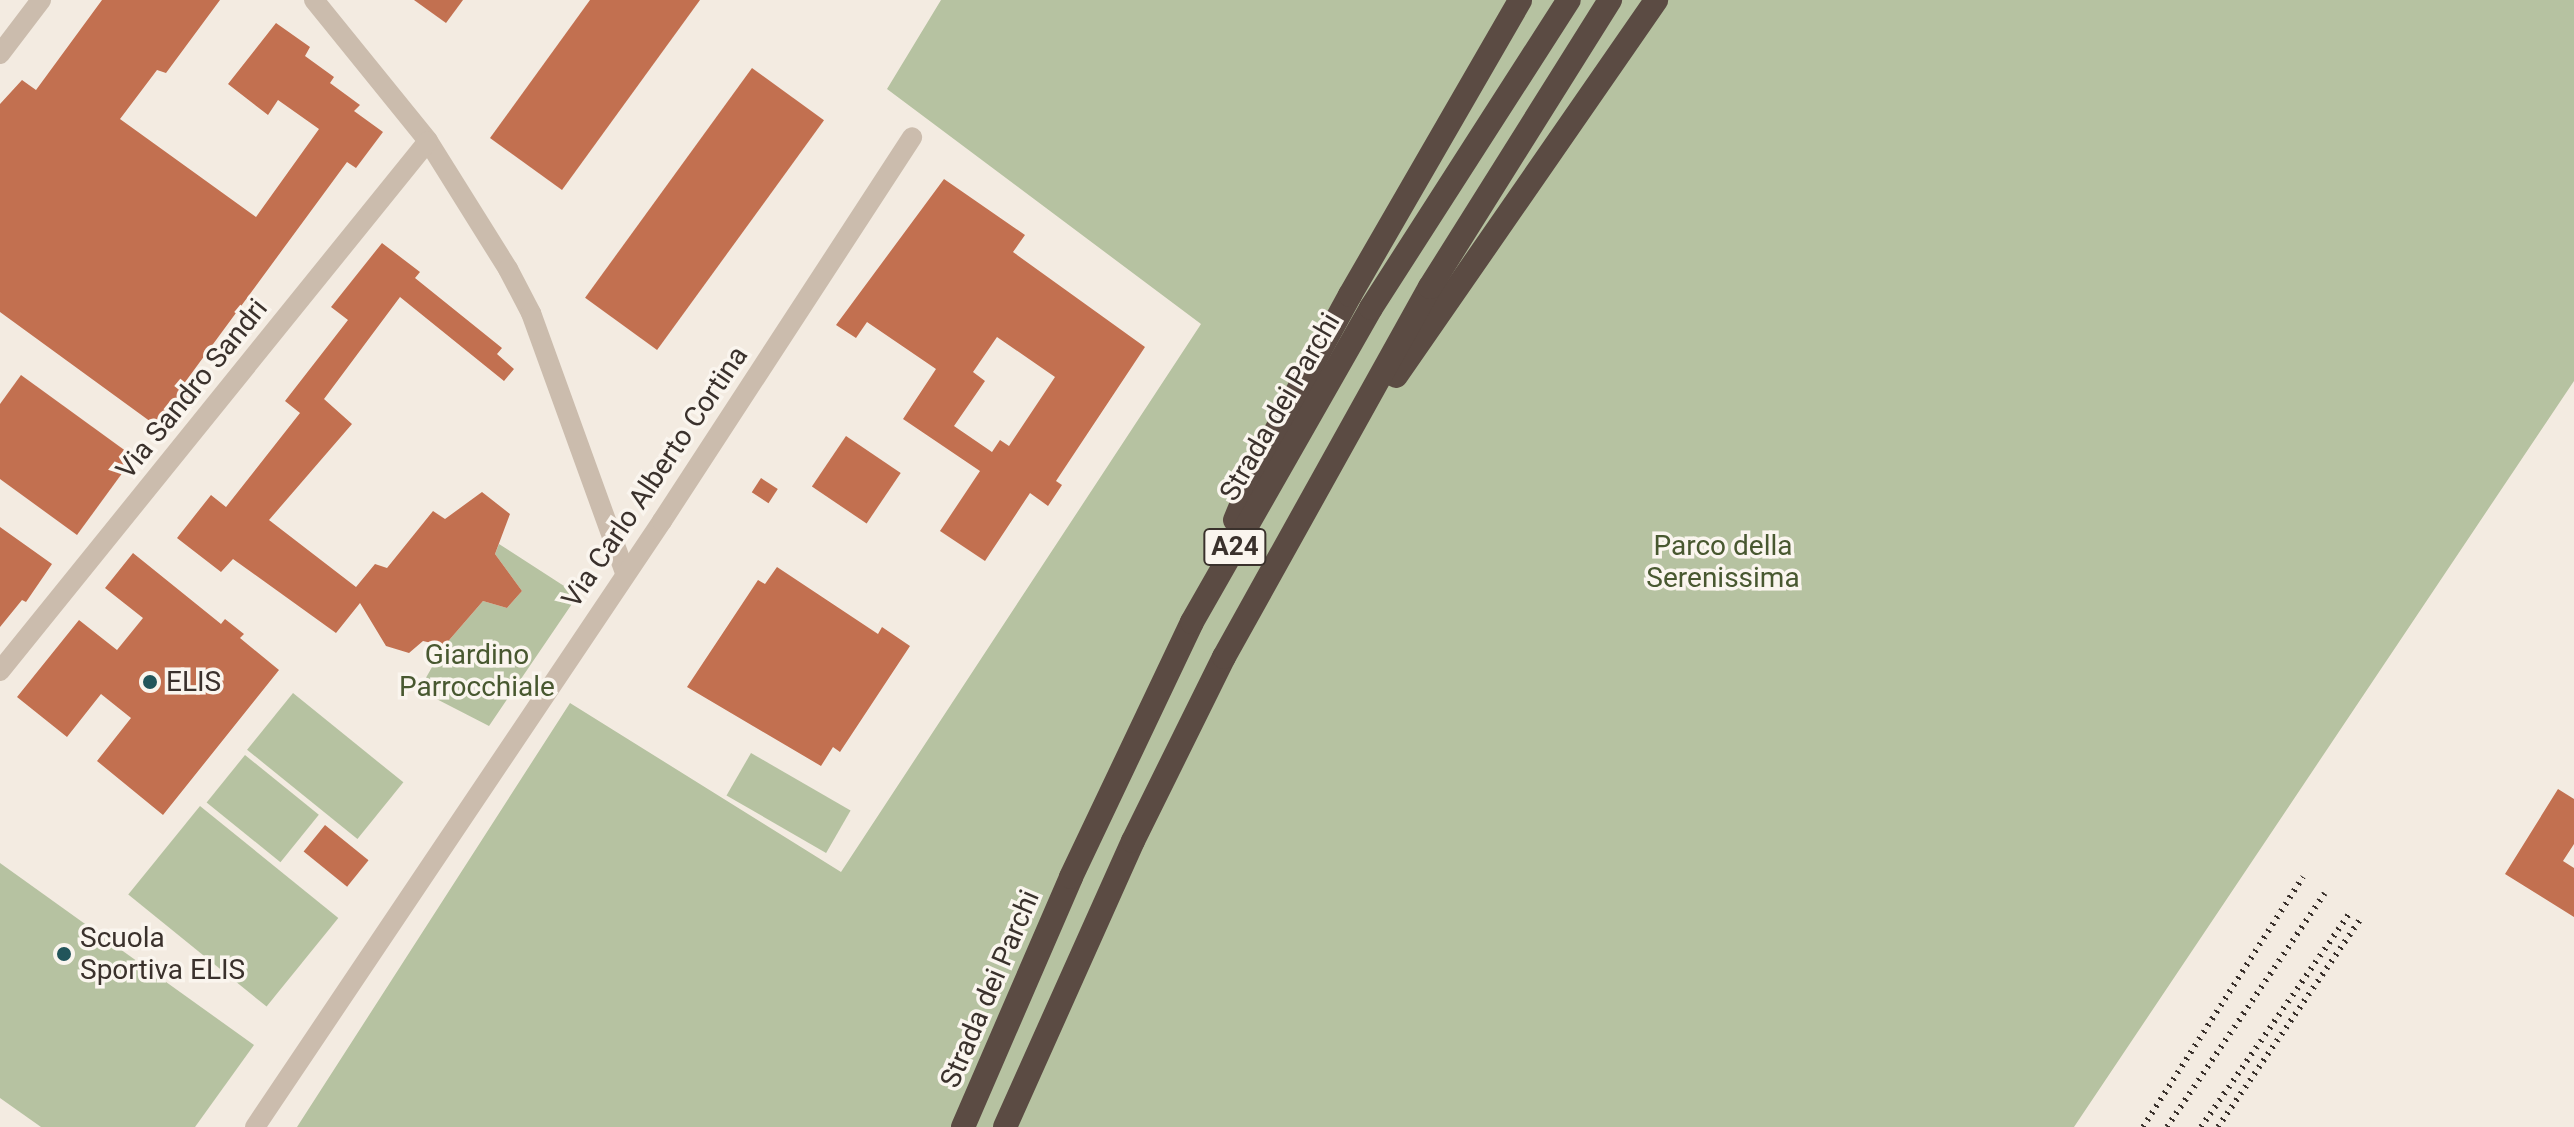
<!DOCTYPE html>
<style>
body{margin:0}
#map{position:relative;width:2574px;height:1127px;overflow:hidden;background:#f3ebe1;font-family:Roboto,sans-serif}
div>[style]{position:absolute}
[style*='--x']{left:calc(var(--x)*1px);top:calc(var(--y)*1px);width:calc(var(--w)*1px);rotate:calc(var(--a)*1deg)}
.green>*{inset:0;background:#b6c2a1;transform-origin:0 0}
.building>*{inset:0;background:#c27050;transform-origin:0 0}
.minor>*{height:20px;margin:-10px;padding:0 10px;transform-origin:10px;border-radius:10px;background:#cbbcad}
.highway>*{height:24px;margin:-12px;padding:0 12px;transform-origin:12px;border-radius:12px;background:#5b4b43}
.rail>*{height:6px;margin-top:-3px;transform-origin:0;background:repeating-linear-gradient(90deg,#3a312c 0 2px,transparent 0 8px)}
.dots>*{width:22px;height:22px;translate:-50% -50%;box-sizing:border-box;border:4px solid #faf5ee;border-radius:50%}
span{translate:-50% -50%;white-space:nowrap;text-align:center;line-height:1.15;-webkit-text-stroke:7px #faf5ee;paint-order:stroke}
.shield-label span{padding:2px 6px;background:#faf5ee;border:2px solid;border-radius:6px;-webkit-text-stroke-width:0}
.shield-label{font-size:26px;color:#3a312c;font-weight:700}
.street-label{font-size:28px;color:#3a312c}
.park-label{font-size:28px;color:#485830}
.poi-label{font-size:28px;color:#3a312c}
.left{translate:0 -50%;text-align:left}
</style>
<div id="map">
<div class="green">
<i style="clip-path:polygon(941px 0,2574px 0,2574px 381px,2074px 1127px,297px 1127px,570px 703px,841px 872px,1201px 324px,887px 89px)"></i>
<i style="clip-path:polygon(499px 544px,578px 595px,489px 726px,419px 690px,444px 646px,483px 601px,507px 608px,522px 591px,495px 554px)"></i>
<i style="left:293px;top:693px;width:142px;height:73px;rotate:39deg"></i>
<i style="left:751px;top:753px;width:115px;height:49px;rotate:30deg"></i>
<i style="left:245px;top:755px;width:95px;height:61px;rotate:39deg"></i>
<i style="left:200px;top:806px;width:178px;height:114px;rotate:39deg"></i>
<i style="clip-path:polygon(0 863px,254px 1045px,195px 1127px,41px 1127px,0 1098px)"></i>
</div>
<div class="building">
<i style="clip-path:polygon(102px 0,220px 0,166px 73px,157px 70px,120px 119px,256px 217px,319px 129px,278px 100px,268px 115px,228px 84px,276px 23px,310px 47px,305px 56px,334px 77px,330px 83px,360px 105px,354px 111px,383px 132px,356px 168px,347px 162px,180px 389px,189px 397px,162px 430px,0 312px,0 104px,22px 80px,36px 90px)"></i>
<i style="clip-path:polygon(414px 0,463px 0,446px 23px)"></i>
<i style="clip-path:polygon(590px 0,700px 0,562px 190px,490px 138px)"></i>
<i style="left:752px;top:68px;width:89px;height:284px;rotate:36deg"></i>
<i style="clip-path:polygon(evenodd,944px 179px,1025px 235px,1013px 252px,1145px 347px,1056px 481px,1062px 485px,1048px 506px,1030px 493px,985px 561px,940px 531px,980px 471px,903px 419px,936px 369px,867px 322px,856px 338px,836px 325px,944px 179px,997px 337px,1055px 377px,1009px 446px,1000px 440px,992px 452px,954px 426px,985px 381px,973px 372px,997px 337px)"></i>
<i style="clip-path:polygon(382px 243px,420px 272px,415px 278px,502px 348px,497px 354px,514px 369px,504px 381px,400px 297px,324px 399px,352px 424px,269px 520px,356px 587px,375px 564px,387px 568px,433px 511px,445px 519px,482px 492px,510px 514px,495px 554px,522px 591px,507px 608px,483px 601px,444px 646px,423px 641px,409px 653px,386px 646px,360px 603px,336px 633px,233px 559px,221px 572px,177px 538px,211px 495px,226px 507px,300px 413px,285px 401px,348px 320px,331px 307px)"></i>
<i style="clip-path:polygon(21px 375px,134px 457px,77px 535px,0 479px,0 404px)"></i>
<i style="left:846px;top:436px;width:66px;height:61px;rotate:34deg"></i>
<i style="left:761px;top:478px;width:20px;height:17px;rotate:33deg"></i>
<i style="clip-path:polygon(0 527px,52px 564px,26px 602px,22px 600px,0 627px)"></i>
<i style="clip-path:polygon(133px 553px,221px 624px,225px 619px,244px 634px,240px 638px,279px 670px,163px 815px,97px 761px,131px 718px,101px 694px,67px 737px,17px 697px,79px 620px,117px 650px,143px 618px,105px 588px)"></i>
<i style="clip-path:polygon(777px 567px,878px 634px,882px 627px,910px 646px,840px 752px,833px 747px,821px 766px,687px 687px,758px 580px,765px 584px)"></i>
<i style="clip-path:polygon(2558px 789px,2574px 799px,2574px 844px,2563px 861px,2574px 868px,2574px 917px,2505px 874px)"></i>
<i style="left:325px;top:825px;width:56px;height:34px;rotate:39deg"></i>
</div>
<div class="minor">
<i style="--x:314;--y:0;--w:181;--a:51"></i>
<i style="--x:428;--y:141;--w:151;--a:58"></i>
<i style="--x:508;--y:269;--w:50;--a:62.4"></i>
<i style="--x:531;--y:313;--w:276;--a:70.1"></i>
<i style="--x:0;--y:54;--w:68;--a:-52.8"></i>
<i style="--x:0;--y:671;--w:681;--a:-51.08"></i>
<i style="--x:255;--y:1127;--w:730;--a:-56.11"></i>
<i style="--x:662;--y:521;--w:458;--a:-56.9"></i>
</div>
<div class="highway">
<i style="--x:1396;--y:376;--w:457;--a:-55.3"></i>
<i style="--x:1235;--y:520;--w:65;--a:-67.4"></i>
<i style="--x:1260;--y:460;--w:188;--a:-61.4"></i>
<i style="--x:1350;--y:295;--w:340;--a:-60"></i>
<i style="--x:963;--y:1127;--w:272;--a:-66.6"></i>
<i style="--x:1071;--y:877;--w:282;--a:-64.6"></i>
<i style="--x:1192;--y:622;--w:361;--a:-60.3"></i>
<i style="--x:1371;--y:308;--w:366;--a:-57.3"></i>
<i style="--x:1005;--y:1127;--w:313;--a:-65.9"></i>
<i style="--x:1133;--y:841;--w:205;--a:-63.7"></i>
<i style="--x:1224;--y:657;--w:423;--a:-60.9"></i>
<i style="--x:1430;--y:287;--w:339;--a:-57.9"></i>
</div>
<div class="rail">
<i style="--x:2143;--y:1127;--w:297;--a:-57.4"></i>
<i style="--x:2167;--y:1127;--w:282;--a:-56"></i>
<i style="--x:2201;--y:1127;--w:263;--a:-55.2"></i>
<i style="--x:2218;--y:1127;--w:253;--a:-55.6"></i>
</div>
<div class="dots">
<i style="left:150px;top:682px;background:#22555b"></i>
<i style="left:64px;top:954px;background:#22555b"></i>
</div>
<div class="shield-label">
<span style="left:1235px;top:547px">A24</span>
</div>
<div class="street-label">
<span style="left:192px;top:389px;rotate:-51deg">Via Sandro Sandri</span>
<span style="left:1280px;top:407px;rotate:-60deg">Strada dei Parchi</span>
<span style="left:655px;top:477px;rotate:-56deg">Via Carlo Alberto Cortina</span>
<span style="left:990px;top:989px;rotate:-67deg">Strada dei Parchi</span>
</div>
<div class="park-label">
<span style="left:1723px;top:562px">Parco della<br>Serenissima</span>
<span style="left:477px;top:671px">Giardino<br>Parrocchiale</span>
</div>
<div class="poi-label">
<span class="left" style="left:166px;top:682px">ELIS</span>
<span class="left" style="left:80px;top:954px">Scuola<br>Sportiva ELIS</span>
</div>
</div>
